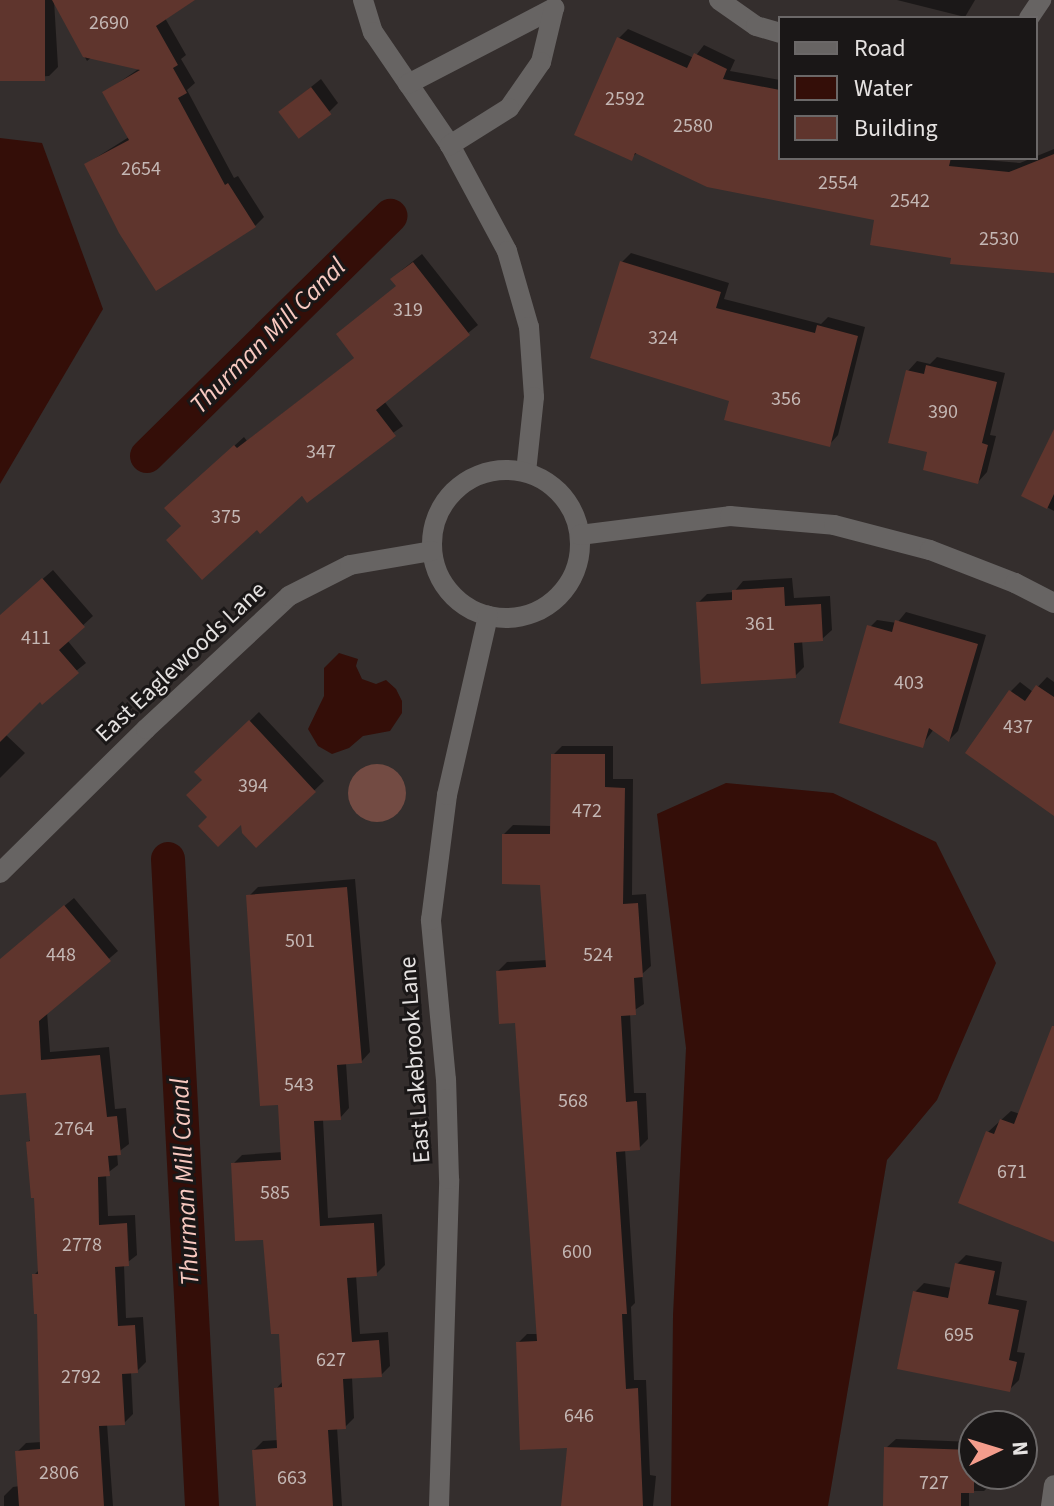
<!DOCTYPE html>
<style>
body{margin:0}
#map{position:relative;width:1054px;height:1506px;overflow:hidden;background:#342e2d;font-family:"Source Sans 3",sans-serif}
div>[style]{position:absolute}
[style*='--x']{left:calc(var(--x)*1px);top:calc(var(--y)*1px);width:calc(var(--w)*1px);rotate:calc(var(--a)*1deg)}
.green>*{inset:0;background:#734b43}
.round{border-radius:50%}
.water>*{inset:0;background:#340e08}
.shadow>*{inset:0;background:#0007}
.canal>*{height:34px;margin:-17px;padding:0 17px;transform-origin:17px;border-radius:17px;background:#340e08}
.building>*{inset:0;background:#5f352d;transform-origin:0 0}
.street>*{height:20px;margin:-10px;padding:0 10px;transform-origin:10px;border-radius:10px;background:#676463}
.street>.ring{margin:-10px;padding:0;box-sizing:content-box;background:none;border:20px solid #676463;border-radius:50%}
span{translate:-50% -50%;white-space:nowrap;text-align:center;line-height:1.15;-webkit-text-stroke:6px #1a1717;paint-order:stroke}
.number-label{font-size:20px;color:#c4b7b4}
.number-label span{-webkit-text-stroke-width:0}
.street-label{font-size:24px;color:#e5e2e1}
.water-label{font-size:26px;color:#f8c9c0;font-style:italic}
.legend{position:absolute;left:778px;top:16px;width:260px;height:144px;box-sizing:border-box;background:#1a1717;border:2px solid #6b6868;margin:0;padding:10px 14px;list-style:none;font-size:24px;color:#e5e2e1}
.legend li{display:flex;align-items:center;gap:16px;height:40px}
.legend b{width:40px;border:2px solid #6b6868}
.north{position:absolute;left:958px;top:1410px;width:80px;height:80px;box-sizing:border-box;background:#1a1717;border:2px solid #6b6868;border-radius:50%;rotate:86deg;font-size:22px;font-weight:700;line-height:32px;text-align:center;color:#e5e2e1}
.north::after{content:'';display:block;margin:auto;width:28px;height:36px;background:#f49d8c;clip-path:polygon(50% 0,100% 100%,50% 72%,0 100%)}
</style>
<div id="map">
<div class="green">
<i class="round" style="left:348px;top:764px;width:58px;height:58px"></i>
</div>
<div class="water">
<i style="clip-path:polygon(0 138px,42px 143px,103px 309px,0 484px)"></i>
<i style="clip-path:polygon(339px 653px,358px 659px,356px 666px,362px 679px,376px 684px,386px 680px,396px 689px,402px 701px,402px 713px,390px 731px,363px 736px,349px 748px,332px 754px,318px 746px,308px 729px,324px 696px,324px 668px)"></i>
<i style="clip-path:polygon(726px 783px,833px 793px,936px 842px,996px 963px,937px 1100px,887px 1160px,828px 1506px,671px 1506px,673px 1315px,686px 1048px,657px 814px)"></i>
</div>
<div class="shadow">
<i style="clip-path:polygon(0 0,180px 0,165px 18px,186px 55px,181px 59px,195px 83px,187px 90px,234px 178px,238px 176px,264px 217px,255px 226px,86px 164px,129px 137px,105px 92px,140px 68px,92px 57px,87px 61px,54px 0,58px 67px,49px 76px,0 79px)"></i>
<i style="clip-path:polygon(897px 0,975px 0,965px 17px)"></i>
<i style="clip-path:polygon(628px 29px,694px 58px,704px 45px,735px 60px,730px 71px,780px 80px,780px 158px,961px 158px,1020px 163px,1054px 149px,1054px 268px,953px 257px,876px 218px,638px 152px,631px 158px,576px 134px,619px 38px)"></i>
<i style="clip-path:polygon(321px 79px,338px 103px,329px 112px,281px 111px)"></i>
<i style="clip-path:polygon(631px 253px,729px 283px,724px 299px,821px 324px,828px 317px,865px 327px,838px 435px,829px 445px,731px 400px,622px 262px)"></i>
<i style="clip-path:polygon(422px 254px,478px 325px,384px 401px,403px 426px,257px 527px,184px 526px,176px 499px,244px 437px,247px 441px,356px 357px,398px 285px,402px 270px)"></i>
<i style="clip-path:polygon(937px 357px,1005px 373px,990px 435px,996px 436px,987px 472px,978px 482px,908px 371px,917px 361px,930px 364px)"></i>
<i style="clip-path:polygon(1054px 433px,1054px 511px,1024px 495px)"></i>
<i style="clip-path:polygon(53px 570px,93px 616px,67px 640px,86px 663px,40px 700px,5px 734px,25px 753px,0 778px,0 616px)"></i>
<i style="clip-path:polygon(792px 578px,794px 598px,830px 596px,832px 630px,822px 639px,802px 640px,804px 667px,795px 676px,698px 603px,707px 594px,734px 592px,743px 581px)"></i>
<i style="clip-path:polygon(906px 612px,986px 635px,958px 731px,949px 740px,934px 729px,922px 745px,868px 629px,877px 620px,897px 623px)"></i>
<i style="clip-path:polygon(1047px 677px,1054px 682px,1054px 813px,1011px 691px,1020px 682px,1033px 692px)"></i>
<i style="clip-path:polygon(259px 712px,324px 781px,257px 846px,243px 821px,209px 817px,204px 780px,197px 772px)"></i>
<i style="clip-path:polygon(562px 746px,613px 746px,613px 779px,633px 779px,632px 895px,646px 894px,651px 966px,642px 974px,644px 1004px,630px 1013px,634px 1093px,646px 1093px,648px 1139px,639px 1148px,625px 1149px,635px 1303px,631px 1307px,634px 1380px,646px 1380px,650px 1475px,656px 1476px,653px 1506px,563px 1506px,569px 1446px,518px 1343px,527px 1334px,539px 1334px,517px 1021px,498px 971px,507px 962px,548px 960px,542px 883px,504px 834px,513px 825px,552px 826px,553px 755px)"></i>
<i style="clip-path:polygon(355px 879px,370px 1052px,361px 1062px,346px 1063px,349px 1108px,340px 1118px,323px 1119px,328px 1218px,382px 1214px,385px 1265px,376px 1274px,356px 1275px,360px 1334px,388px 1332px,390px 1366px,381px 1375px,352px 1377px,354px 1418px,345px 1427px,337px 1427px,342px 1506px,258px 1506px,254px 1450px,263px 1441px,279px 1440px,276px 1389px,284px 1380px,281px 1332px,264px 1238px,233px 1164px,242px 1155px,283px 1152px,279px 1103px,249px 896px,258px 887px)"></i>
<i style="clip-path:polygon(74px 898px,118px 951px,47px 1012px,50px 1052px,109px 1047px,115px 1109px,126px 1108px,129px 1144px,117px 1153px,118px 1165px,106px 1174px,108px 1216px,135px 1215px,137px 1255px,124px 1265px,126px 1318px,143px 1317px,146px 1362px,137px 1371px,131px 1372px,133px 1414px,124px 1423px,107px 1424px,113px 1506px,4px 1506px,4px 1496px,13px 1487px,20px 1486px,17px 1452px,26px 1443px,42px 1442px,39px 1311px,34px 1275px,40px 1269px,36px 1196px,28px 1142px,32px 1138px,28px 1091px,0 1093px,0 980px,23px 940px)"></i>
<i style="clip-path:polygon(1054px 1027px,1054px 1239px,988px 1132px,1011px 1111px,1020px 1114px)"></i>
<i style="clip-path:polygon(966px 1255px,1002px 1262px,996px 1295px,1027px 1301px,1017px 1352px,1025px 1353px,1019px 1380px,1010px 1389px,915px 1292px,924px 1283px,952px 1288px,957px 1264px)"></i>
<i style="clip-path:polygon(896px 1439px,974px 1442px,974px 1474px,993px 1474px,993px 1482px,984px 1491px,969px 1491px,969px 1506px,885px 1506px,886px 1448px)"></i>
</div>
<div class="canal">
<i style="--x:147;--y:456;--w:342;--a:-44.6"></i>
<i style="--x:168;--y:859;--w:648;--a:86.99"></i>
</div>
<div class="building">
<i style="left:0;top:0;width:45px;height:81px"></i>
<i style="clip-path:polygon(52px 0,195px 0,156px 26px,178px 65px,173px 68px,187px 93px,178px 98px,225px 185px,228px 183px,256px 227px,156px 291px,119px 233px,84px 164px,129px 140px,102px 92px,140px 70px,83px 57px)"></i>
<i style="clip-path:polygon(617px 37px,687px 68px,694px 53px,727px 69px,723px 79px,780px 90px,780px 158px,951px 158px,949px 166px,1009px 172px,1054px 154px,1054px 273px,950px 264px,951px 258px,870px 245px,874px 220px,707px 187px,635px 153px,632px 161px,574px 135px)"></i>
<i style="left:311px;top:87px;width:34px;height:41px;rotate:53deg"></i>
<i style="clip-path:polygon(620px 261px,721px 292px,716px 308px,815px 333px,817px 325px,858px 336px,830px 447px,724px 420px,729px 401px,590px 358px)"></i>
<i style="clip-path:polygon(413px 262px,470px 335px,376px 410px,396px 436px,307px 503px,302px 496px,260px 534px,257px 530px,202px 580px,166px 540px,181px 526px,164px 508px,234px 445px,237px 448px,354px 358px,336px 334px,396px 286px,390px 279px)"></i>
<i style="clip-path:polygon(926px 365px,997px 382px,982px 443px,988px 445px,978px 484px,923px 470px,927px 452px,888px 443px,906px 370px,924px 374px)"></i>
<i style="clip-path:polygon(1054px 429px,1054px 494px,1047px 509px,1021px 496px)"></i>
<i style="clip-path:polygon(42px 578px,85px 627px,59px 650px,79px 673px,42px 705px,40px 702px,0 742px,0 615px)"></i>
<i style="clip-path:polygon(784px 587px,785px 606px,821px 604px,823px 641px,794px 643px,796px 678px,701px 684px,696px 602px,732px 600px,732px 590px)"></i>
<i style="clip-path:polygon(895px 620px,978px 644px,949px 742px,929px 728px,923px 748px,839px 723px,867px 625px,892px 632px)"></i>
<i style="clip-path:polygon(1036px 685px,1054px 697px,1054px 816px,965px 753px,1009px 690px,1025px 701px)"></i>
<i style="clip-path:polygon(249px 720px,316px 792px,256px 848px,242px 833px,241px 825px,218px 847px,198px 826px,207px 817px,186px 795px,202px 780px,194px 772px)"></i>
<i style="clip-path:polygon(551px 754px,605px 754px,605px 787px,625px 788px,623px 904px,638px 903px,643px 977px,634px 978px,636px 1015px,621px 1016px,626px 1102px,637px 1101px,640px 1150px,616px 1152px,627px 1314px,622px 1314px,626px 1389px,638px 1388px,643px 1506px,561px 1506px,567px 1448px,520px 1450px,516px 1342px,537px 1341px,515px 1023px,499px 1024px,496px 971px,546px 967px,540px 885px,502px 884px,502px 834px,550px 834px)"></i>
<i style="clip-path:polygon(347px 887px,362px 1063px,337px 1065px,341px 1120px,314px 1121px,320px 1226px,374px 1223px,377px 1276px,347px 1278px,352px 1342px,379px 1340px,382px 1377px,343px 1379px,346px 1429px,328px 1430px,333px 1506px,256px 1506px,252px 1450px,277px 1448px,274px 1388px,282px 1387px,279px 1334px,271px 1334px,263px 1240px,235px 1241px,231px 1163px,281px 1160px,278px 1105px,260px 1106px,246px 895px)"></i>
<i style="clip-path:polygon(64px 905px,111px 961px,39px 1021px,41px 1060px,100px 1055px,107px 1117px,117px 1116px,121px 1155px,108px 1156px,110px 1176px,98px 1177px,99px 1225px,127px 1223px,129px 1266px,115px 1267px,118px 1326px,135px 1325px,138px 1373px,122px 1374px,125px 1425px,99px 1426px,104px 1506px,19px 1506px,15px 1451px,40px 1449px,37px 1314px,34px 1314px,32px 1274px,38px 1274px,34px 1198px,31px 1198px,26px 1142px,30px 1141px,26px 1093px,0 1095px,0 959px)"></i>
<i style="clip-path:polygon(1052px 1026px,1054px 1026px,1054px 1242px,958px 1203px,986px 1131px,994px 1134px,1000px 1119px,1014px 1124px)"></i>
<i style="clip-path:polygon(955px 1263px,995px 1271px,988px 1304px,1019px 1310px,1009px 1360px,1017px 1362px,1010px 1392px,897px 1369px,913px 1291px,948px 1298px)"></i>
<i style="clip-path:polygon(884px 1447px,974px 1450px,974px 1493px,961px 1493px,961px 1506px,883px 1506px)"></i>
</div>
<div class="street">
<i style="--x:363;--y:0;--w:34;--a:73"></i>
<i style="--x:373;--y:32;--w:137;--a:55.7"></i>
<i style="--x:450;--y:145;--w:120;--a:61.7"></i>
<i style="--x:507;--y:251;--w:79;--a:73.9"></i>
<i style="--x:529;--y:327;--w:70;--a:85.9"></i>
<i style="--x:534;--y:397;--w:75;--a:96.1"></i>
<i style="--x:719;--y:0;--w:45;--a:35.1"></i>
<i style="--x:756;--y:26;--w:25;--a:16"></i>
<i style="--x:1029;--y:18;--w:22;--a:-56"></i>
<i style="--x:408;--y:84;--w:165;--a:-27.5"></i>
<i style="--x:554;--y:8;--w:56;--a:103.5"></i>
<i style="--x:541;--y:62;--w:56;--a:124.8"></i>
<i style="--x:509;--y:108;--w:70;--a:147.9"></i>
<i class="ring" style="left:432px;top:470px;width:128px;height:128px"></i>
<i style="--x:580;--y:535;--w:151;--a:-7.2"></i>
<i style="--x:730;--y:516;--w:104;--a:4.9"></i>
<i style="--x:834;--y:525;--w:99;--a:14.6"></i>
<i style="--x:930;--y:550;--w:91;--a:21.2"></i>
<i style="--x:1015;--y:583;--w:44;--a:27.1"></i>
<i style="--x:0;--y:873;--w:205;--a:-44.6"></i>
<i style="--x:146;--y:729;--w:195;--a:-42.9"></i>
<i style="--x:289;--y:596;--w:68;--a:-26.9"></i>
<i style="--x:350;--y:565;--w:83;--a:-9.7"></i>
<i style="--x:439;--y:1506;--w:327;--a:-88.2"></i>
<i style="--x:449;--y:1179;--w:99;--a:-91.7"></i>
<i style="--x:446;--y:1080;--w:161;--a:-95.4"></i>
<i style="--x:431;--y:920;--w:126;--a:-82.7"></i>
<i style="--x:447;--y:795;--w:184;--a:-77.1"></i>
<i style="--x:1051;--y:1506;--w:21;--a:-82"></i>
</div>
<div class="number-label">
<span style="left:109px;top:23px">2690</span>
<span style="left:625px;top:99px">2592</span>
<span style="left:693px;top:126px">2580</span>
<span style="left:141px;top:169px">2654</span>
<span style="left:838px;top:183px">2554</span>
<span style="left:910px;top:201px">2542</span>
<span style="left:999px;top:239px">2530</span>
<span style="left:408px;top:310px">319</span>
<span style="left:663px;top:338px">324</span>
<span style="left:786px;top:399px">356</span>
<span style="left:943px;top:412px">390</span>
<span style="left:321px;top:452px">347</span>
<span style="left:226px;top:517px">375</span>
<span style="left:760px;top:624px">361</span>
<span style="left:36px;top:638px">411</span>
<span style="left:909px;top:683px">403</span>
<span style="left:1018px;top:727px">437</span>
<span style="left:253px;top:786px">394</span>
<span style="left:587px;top:811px">472</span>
<span style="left:300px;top:941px">501</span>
<span style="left:61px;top:955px">448</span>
<span style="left:598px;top:955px">524</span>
<span style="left:299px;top:1085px">543</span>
<span style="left:573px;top:1101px">568</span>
<span style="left:74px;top:1129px">2764</span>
<span style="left:1012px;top:1172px">671</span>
<span style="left:275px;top:1193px">585</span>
<span style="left:82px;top:1245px">2778</span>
<span style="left:577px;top:1252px">600</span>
<span style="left:959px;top:1335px">695</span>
<span style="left:331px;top:1360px">627</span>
<span style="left:81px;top:1377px">2792</span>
<span style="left:579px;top:1416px">646</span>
<span style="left:59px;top:1473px">2806</span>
<span style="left:292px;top:1478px">663</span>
<span style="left:934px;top:1483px">727</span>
</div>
<div class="street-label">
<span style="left:181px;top:662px;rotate:-43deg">East Eaglewoods Lane</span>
<span style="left:415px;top:1060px;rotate:-94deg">East Lakebrook Lane</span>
</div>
<div class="water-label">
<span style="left:268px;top:336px;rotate:-45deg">Thurman Mill Canal</span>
<span style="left:185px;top:1182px;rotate:-93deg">Thurman Mill Canal</span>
</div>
<ul class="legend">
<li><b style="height:10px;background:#676463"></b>Road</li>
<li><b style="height:22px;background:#340e08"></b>Water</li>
<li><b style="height:22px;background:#5f352d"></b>Building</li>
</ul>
<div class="north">N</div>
</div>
